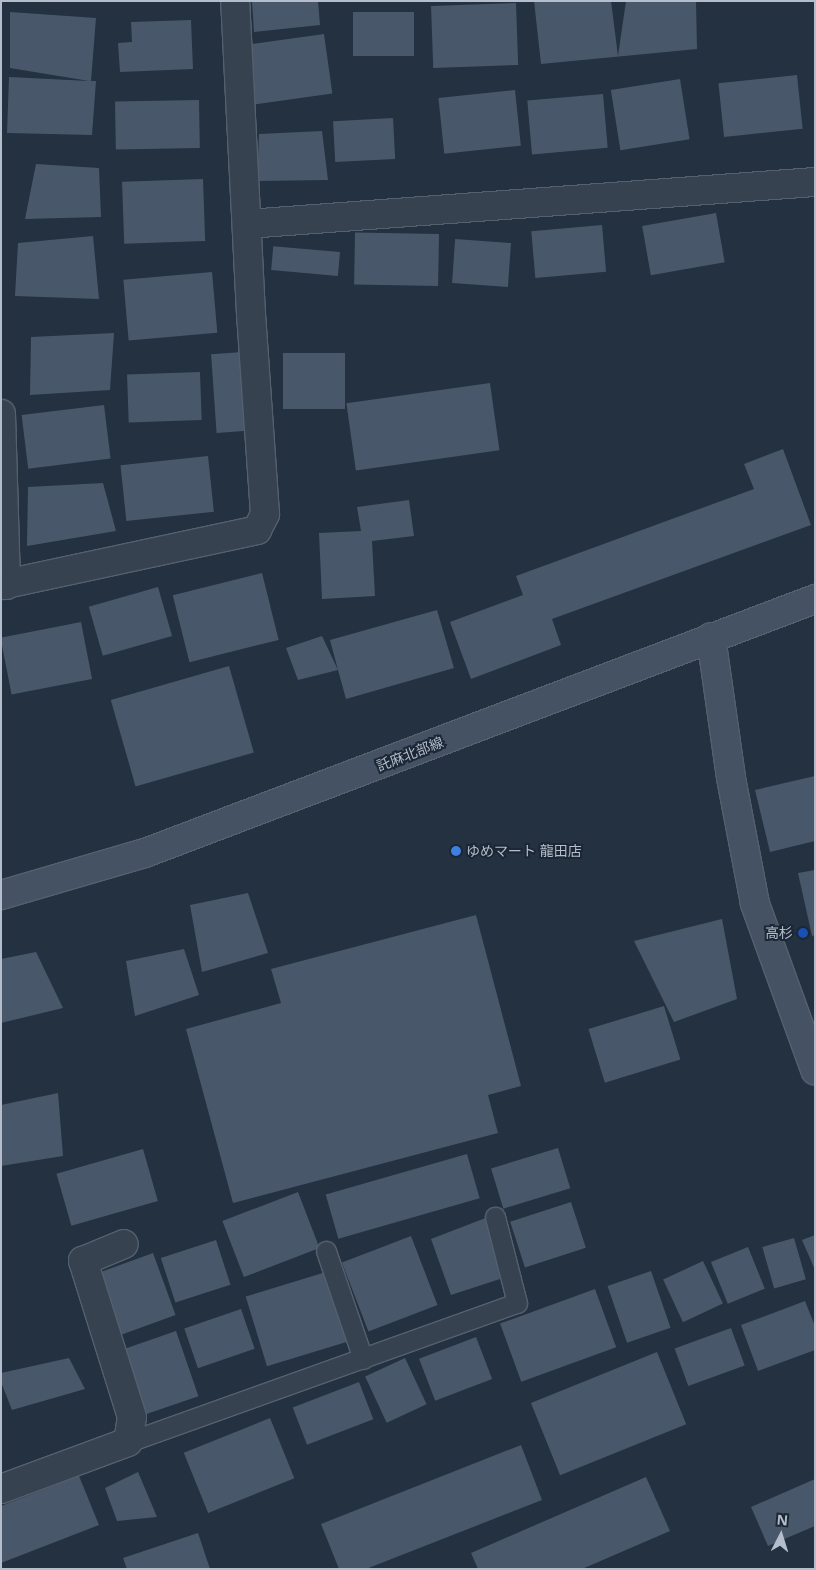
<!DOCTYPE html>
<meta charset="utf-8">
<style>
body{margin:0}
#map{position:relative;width:816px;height:1570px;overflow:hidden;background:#233140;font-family:"Open Sans","Noto Sans JP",sans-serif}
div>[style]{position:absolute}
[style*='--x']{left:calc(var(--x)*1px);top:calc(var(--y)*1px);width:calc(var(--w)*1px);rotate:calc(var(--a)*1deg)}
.building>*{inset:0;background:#48586a;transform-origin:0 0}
.roads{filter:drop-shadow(1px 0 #55606e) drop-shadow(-1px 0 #55606e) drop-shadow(0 1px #55606e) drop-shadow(0 -1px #55606e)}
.lane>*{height:19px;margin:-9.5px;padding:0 9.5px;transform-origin:9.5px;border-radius:9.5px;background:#374250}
.street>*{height:28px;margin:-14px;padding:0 14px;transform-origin:14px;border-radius:14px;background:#374250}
.secondary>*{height:28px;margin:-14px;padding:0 14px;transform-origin:14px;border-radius:14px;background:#455263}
.dots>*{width:14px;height:14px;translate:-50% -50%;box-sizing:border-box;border:2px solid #1c2735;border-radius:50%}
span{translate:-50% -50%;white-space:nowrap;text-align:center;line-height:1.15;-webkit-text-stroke:4px #1c2735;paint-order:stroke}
.street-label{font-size:14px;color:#b3bdcb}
.poi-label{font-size:14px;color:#b3bdcb}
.left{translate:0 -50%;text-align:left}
.right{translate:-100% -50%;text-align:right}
.frame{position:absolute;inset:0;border:2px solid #b3bdcb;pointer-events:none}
.north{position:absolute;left:756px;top:1510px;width:50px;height:50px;-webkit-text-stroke:4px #1c2735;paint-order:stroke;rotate:5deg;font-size:14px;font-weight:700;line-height:20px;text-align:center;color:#b3bdcb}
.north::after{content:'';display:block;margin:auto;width:18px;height:22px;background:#b3bdcb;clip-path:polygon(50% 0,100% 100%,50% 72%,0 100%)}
</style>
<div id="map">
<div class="building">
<i style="clip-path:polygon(252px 1px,318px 1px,320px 25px,254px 32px)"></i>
<i style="clip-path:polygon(534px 1px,611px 1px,618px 56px,626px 1px,696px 1px,697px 49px,541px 64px)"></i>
<i style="left:516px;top:3px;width:62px;height:85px;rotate:88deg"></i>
<i style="clip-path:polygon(10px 12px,96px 18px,91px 81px,96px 81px,92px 135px,7px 133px,9px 77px,89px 81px,10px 68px)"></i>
<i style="left:353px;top:12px;width:61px;height:44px"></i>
<i style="clip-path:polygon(191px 20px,193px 69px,120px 72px,118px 43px,132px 42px,131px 22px)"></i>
<i style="left:324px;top:34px;width:60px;height:88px;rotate:82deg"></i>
<i style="left:797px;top:75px;width:54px;height:79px;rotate:84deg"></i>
<i style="left:680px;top:79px;width:61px;height:70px;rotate:81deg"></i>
<i style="left:515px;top:90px;width:56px;height:77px;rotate:84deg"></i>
<i style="left:603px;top:94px;width:54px;height:76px;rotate:85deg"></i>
<i style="left:199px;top:100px;width:48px;height:84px;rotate:89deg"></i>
<i style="left:393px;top:118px;width:41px;height:60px;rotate:87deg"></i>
<i style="clip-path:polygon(322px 131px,328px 180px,257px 181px,259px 134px)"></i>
<i style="clip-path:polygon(36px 164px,99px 168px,101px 217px,25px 219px)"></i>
<i style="left:203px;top:179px;width:62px;height:81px;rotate:88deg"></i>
<i style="left:716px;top:213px;width:50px;height:75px;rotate:80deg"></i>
<i style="left:602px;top:225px;width:47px;height:71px;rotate:85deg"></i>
<i style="left:439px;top:234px;width:52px;height:84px;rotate:91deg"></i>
<i style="clip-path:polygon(93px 236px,99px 299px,15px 296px,18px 243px)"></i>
<i style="left:511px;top:243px;width:44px;height:56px;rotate:94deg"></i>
<i style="left:340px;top:252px;width:24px;height:67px;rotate:95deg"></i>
<i style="left:212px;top:272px;width:61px;height:89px;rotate:85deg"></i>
<i style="clip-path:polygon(114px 333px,110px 390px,30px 395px,31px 337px)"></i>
<i style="left:242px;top:352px;width:79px;height:31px;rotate:86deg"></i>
<i style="left:283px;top:353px;width:62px;height:56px"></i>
<i style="left:200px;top:372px;width:48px;height:73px;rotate:88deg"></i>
<i style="left:490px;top:383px;width:68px;height:145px;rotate:82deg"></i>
<i style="left:104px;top:405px;width:54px;height:83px;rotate:83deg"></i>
<i style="clip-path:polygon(783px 449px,811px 525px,552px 619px,561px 645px,471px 679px,450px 622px,523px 595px,516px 576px,754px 489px,744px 464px)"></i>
<i style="left:208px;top:456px;width:56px;height:88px;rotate:84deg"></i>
<i style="clip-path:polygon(103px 483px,116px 531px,27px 546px,28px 487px)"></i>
<i style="clip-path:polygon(409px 500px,414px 536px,372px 541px,375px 596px,322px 599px,319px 533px,361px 531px,357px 507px)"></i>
<i style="left:262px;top:573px;width:69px;height:92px;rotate:76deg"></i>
<i style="left:158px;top:587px;width:51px;height:72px;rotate:74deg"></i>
<i style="clip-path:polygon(437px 610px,454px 668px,346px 699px,338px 670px,298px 680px,286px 648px,322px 636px,338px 670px,330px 640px)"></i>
<i style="left:81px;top:622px;width:58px;height:82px;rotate:79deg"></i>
<i style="left:229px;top:666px;width:90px;height:123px;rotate:74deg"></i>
<i style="clip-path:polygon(815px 776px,815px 841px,770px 852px,755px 790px)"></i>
<i style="clip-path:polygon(815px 870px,815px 935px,812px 936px,798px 873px)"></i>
<i style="clip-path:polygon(248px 893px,268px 953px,202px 972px,190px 905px)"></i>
<i style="clip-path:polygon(476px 915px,521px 1086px,488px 1095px,498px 1133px,233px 1203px,186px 1029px,281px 1003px,271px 969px)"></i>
<i style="clip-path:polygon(722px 919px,737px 999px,674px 1022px,634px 941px)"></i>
<i style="clip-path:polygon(184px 949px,199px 995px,135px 1016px,126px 961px)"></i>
<i style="clip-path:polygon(36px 952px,63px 1008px,1px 1023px,1px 959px)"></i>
<i style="left:664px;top:1006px;width:56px;height:79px;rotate:73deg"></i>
<i style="clip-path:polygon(58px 1093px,63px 1156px,1px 1166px,1px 1105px)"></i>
<i style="left:558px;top:1148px;width:42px;height:70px;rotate:73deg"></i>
<i style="left:143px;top:1149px;width:54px;height:90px;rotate:74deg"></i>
<i style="left:467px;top:1154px;width:46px;height:147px;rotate:74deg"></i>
<i style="left:298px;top:1192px;width:60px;height:81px;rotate:69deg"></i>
<i style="left:571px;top:1202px;width:48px;height:64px;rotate:72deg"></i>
<i style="clip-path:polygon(488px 1217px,500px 1279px,451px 1295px,431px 1239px)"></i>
<i style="clip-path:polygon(815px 1235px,815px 1270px,802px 1240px)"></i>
<i style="left:411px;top:1236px;width:74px;height:74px;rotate:69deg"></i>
<i style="left:794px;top:1238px;width:43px;height:33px;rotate:74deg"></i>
<i style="left:216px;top:1240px;width:47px;height:58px;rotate:72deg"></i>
<i style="left:748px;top:1247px;width:45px;height:40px;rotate:68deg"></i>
<i style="left:153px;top:1253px;width:66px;height:60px;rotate:70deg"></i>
<i style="left:703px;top:1261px;width:47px;height:44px;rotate:65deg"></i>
<i style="left:651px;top:1271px;width:60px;height:46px;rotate:71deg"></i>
<i style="left:326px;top:1272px;width:73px;height:84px;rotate:73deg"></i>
<i style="left:595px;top:1289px;width:62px;height:101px;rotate:70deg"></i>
<i style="clip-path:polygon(805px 1301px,815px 1326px,815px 1350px,758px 1371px,741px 1325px)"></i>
<i style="left:241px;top:1309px;width:42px;height:60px;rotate:71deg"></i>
<i style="left:731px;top:1328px;width:40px;height:60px;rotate:70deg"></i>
<i style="left:176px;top:1331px;width:69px;height:58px;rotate:71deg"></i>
<i style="left:476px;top:1337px;width:45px;height:61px;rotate:69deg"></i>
<i style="left:657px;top:1352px;width:78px;height:136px;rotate:68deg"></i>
<i style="clip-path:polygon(69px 1358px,85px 1389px,12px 1410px,1px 1382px,1px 1373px)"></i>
<i style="left:405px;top:1358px;width:51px;height:44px;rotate:65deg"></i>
<i style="left:359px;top:1382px;width:40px;height:71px;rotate:69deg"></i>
<i style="left:270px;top:1418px;width:65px;height:93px;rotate:68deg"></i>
<i style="clip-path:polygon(521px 1445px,542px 1500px,366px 1569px,339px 1569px,321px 1524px)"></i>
<i style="clip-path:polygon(138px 1472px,157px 1517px,117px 1521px,105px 1488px)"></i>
<i style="clip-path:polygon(79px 1476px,99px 1525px,1px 1563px,1px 1506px)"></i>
<i style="clip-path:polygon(646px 1477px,670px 1531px,582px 1569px,478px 1569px,471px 1553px)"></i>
<i style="clip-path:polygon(815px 1479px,815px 1526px,768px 1546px,751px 1507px)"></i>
<i style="clip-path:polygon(198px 1533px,210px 1569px,127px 1569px,123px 1558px)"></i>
</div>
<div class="roads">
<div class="lane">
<i style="--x:326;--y:1251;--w:114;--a:71.1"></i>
<i style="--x:128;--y:1442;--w:413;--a:-19.7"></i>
<i style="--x:517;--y:1303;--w:89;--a:-104.3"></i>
</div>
<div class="street">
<i style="--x:247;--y:224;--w:570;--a:-4.23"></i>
<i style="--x:1;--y:414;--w:171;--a:88.3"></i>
<i style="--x:1;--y:585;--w:262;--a:-12.1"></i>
<i style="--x:257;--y:530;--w:18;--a:-63"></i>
<i style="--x:265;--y:514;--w:200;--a:-94"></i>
<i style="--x:251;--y:314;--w:313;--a:-92.9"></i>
<i style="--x:1;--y:1489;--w:135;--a:-20.3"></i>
<i style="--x:128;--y:1442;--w:25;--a:-81"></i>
<i style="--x:132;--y:1417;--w:164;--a:-107.4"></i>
<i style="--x:83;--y:1261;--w:44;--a:-22.5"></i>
</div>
<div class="secondary">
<i style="--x:711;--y:637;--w:142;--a:81.9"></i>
<i style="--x:731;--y:778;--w:128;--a:79.2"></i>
<i style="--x:755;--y:904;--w:177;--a:70.1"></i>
<i style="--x:1;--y:895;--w:150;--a:-16.3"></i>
<i style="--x:145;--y:853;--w:717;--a:-20.76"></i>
</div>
</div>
<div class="dots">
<i style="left:456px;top:851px;background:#3f7fe0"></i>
<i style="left:803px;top:933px;background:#1a4fb4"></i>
</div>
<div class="street-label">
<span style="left:410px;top:754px;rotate:-21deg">託麻北部線</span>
</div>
<div class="poi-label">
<span class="left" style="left:466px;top:851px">ゆめマート 龍田店</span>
<span class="right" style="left:793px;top:933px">高杉</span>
</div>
<div class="frame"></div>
<div class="north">N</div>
</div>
